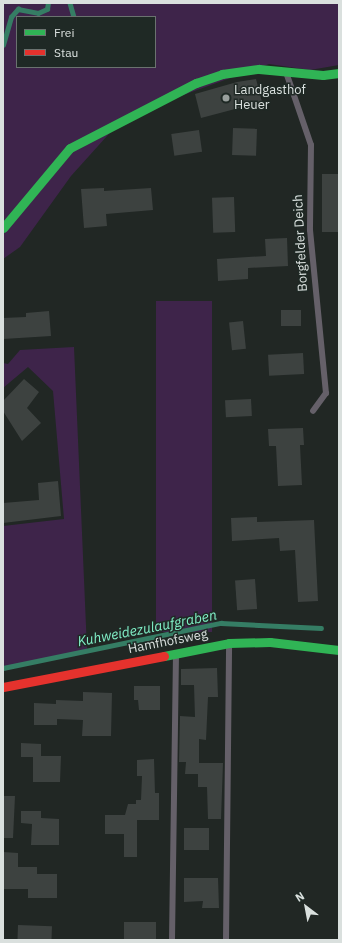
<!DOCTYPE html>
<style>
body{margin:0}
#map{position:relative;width:342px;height:943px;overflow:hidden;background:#212724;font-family:"IBM Plex Sans",sans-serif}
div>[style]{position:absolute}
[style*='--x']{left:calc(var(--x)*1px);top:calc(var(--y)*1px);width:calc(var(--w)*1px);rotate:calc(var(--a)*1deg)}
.green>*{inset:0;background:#3e244a;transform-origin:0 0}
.stream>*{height:4.5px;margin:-2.25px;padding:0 2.25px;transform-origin:2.25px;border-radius:2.25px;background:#357d64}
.building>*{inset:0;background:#3d4240;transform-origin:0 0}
.lane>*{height:6px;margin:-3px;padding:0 3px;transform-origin:3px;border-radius:3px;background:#656069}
.fast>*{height:9px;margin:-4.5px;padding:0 4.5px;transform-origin:4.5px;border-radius:4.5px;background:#30b455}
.jam>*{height:9px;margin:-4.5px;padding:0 4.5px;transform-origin:4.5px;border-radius:4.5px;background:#e5322d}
.dots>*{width:11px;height:11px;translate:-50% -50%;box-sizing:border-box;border:2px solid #1f2925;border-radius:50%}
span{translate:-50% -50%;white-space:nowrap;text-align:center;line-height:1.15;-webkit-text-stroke:3px #1f2925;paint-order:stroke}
.poi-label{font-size:13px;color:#dae0de}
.left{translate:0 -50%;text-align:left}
.street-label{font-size:13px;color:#dae0de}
.water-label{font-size:14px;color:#81efc7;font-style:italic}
.frame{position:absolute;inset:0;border:4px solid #dae0de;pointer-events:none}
.legend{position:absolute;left:16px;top:16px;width:140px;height:52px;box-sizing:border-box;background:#1f2925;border:1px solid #6a726f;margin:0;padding:5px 7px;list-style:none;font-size:12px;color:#dae0de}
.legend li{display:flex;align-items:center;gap:8px;height:20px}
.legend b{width:20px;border:1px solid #6a726f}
.north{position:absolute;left:286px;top:887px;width:40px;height:40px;-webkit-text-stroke:3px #1f2925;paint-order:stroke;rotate:328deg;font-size:11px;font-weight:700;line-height:16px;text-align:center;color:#dae0de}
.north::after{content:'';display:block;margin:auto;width:14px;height:18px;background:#dae0de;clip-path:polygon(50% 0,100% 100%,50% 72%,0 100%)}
</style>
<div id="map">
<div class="green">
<i style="clip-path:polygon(evenodd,3px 3px,339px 3px,339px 65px,310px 70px,269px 64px,125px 116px,71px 176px,20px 247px,3px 259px,3px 3px,17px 17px,155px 17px,155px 67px,17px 67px,17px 17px)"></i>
<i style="left:156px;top:301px;width:56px;height:331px"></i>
<i style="clip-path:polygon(74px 347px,87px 649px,3px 671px,3px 526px,64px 519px,53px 391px,28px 367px,3px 388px,3px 363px,8px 364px,20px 350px)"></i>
</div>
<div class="stream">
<i style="--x:70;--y:3;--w:15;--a:74"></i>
<i style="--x:3;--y:45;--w:29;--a:-74"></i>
<i style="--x:11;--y:17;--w:11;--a:-49"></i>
<i style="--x:18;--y:9;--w:20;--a:11"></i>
<i style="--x:38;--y:13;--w:10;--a:-24"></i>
<i style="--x:47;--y:9;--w:6;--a:-81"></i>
<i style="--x:3;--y:668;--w:223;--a:-11.7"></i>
<i style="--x:221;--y:623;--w:100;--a:2.9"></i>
</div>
<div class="building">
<i style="clip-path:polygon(256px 79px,262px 102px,201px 118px,195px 94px,237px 82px)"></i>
<i style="left:233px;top:128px;width:24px;height:27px;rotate:2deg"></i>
<i style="left:199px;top:130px;width:22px;height:28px;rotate:82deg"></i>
<i style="left:322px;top:174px;width:16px;height:58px"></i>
<i style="clip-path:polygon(104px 188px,104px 191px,151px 188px,153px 210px,106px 214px,107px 226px,84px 228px,81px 189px)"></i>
<i style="left:234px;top:197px;width:35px;height:22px;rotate:88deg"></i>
<i style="clip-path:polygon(287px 238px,288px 266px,248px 268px,248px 279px,218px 281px,217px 259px,266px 256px,265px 239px)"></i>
<i style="left:301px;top:310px;width:16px;height:20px;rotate:90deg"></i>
<i style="clip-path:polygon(49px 311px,51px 336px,3px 339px,3px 318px,26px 317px,26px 313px)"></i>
<i style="left:243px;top:321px;width:28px;height:14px;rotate:84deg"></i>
<i style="left:303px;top:353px;width:21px;height:35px;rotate:87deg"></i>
<i style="clip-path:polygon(24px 379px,39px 392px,27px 408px,41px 423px,22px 441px,3px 411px,3px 401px)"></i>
<i style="left:251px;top:399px;width:17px;height:26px;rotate:87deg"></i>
<i style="clip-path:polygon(303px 428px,304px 445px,300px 445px,302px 485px,278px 486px,276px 446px,269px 446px,268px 429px)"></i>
<i style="clip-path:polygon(58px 481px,61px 516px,3px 523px,3px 503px,39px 500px,38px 483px)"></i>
<i style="clip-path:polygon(257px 517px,257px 522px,314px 520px,318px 601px,298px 602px,295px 550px,280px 551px,279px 538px,232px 541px,231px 518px)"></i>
<i style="left:255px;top:579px;width:30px;height:20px;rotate:86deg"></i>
<i style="clip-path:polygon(217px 668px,218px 697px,208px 697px,206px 740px,199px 739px,199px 763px,223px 763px,221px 819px,208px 819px,207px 787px,198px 787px,198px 774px,185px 774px,186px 762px,179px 762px,180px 716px,195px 717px,194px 685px,181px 685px,181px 669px)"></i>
<i style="clip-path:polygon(134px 686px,160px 686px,160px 710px,139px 710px,138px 700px,134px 700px)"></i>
<i style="clip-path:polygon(83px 692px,112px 693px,111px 736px,82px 736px,83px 720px,57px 719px,57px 725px,34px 725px,34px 703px,56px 704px,56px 700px,83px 701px)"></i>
<i style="clip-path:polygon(21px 743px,41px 744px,41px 756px,61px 756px,60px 782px,33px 782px,33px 757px,21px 757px)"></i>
<i style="clip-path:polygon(154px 759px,155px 793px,159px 793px,159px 820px,137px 820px,137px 857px,124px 857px,124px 834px,105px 834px,105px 815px,125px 815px,128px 804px,136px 804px,136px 800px,141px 800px,142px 776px,137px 776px,137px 760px)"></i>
<i style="clip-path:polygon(3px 796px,15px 796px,13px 838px,3px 838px)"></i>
<i style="clip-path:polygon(21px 811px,41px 811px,41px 818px,59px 819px,59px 845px,31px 845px,32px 824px,21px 823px)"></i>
<i style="left:184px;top:828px;width:25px;height:22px"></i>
<i style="clip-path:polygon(3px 852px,18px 853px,18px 867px,37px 867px,37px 874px,57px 874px,57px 898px,28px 898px,28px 889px,3px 889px)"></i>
<i style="clip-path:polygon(184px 878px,218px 878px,219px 908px,202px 908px,203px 901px,184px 902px)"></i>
<i style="left:124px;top:922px;width:32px;height:18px"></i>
<i style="left:18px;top:925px;width:34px;height:15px;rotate:2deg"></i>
</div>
<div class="lane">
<i style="--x:287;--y:75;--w:74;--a:71.1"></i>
<i style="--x:311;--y:145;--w:85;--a:90.7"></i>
<i style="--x:310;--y:230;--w:164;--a:84.4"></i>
<i style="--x:326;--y:393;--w:22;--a:126"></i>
<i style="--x:172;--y:940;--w:286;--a:-89.2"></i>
<i style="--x:226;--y:940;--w:296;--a:-89.4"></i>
</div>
<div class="fast">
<i style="--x:3;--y:228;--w:104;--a:-50.1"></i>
<i style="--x:70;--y:148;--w:142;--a:-27.3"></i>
<i style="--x:196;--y:83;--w:28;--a:-19"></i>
<i style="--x:222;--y:74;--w:37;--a:-8"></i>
<i style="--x:259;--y:69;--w:64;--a:5.4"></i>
<i style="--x:323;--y:75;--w:16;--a:-7"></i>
<i style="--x:164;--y:656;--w:66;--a:-11.3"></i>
<i style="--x:229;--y:643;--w:41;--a:-1.4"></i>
<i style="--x:270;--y:642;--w:69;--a:6.6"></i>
</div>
<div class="jam">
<i style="--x:3;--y:687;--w:164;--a:-10.9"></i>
</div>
<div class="dots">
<i style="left:226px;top:98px;background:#999f9d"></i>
</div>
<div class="poi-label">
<span class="left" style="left:234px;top:98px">Landgasthof<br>Heuer</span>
</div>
<div class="street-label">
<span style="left:301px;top:243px;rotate:-93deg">Borgfelder Deich</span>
<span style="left:168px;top:642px;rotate:-11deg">Hamfhofsweg</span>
</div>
<div class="water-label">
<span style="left:147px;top:628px;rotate:-11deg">Kuhweidezulaufgraben</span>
</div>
<div class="frame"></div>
<ul class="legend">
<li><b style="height:5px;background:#30b455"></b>Frei</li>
<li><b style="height:5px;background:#e5322d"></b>Stau</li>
</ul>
<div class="north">N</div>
</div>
